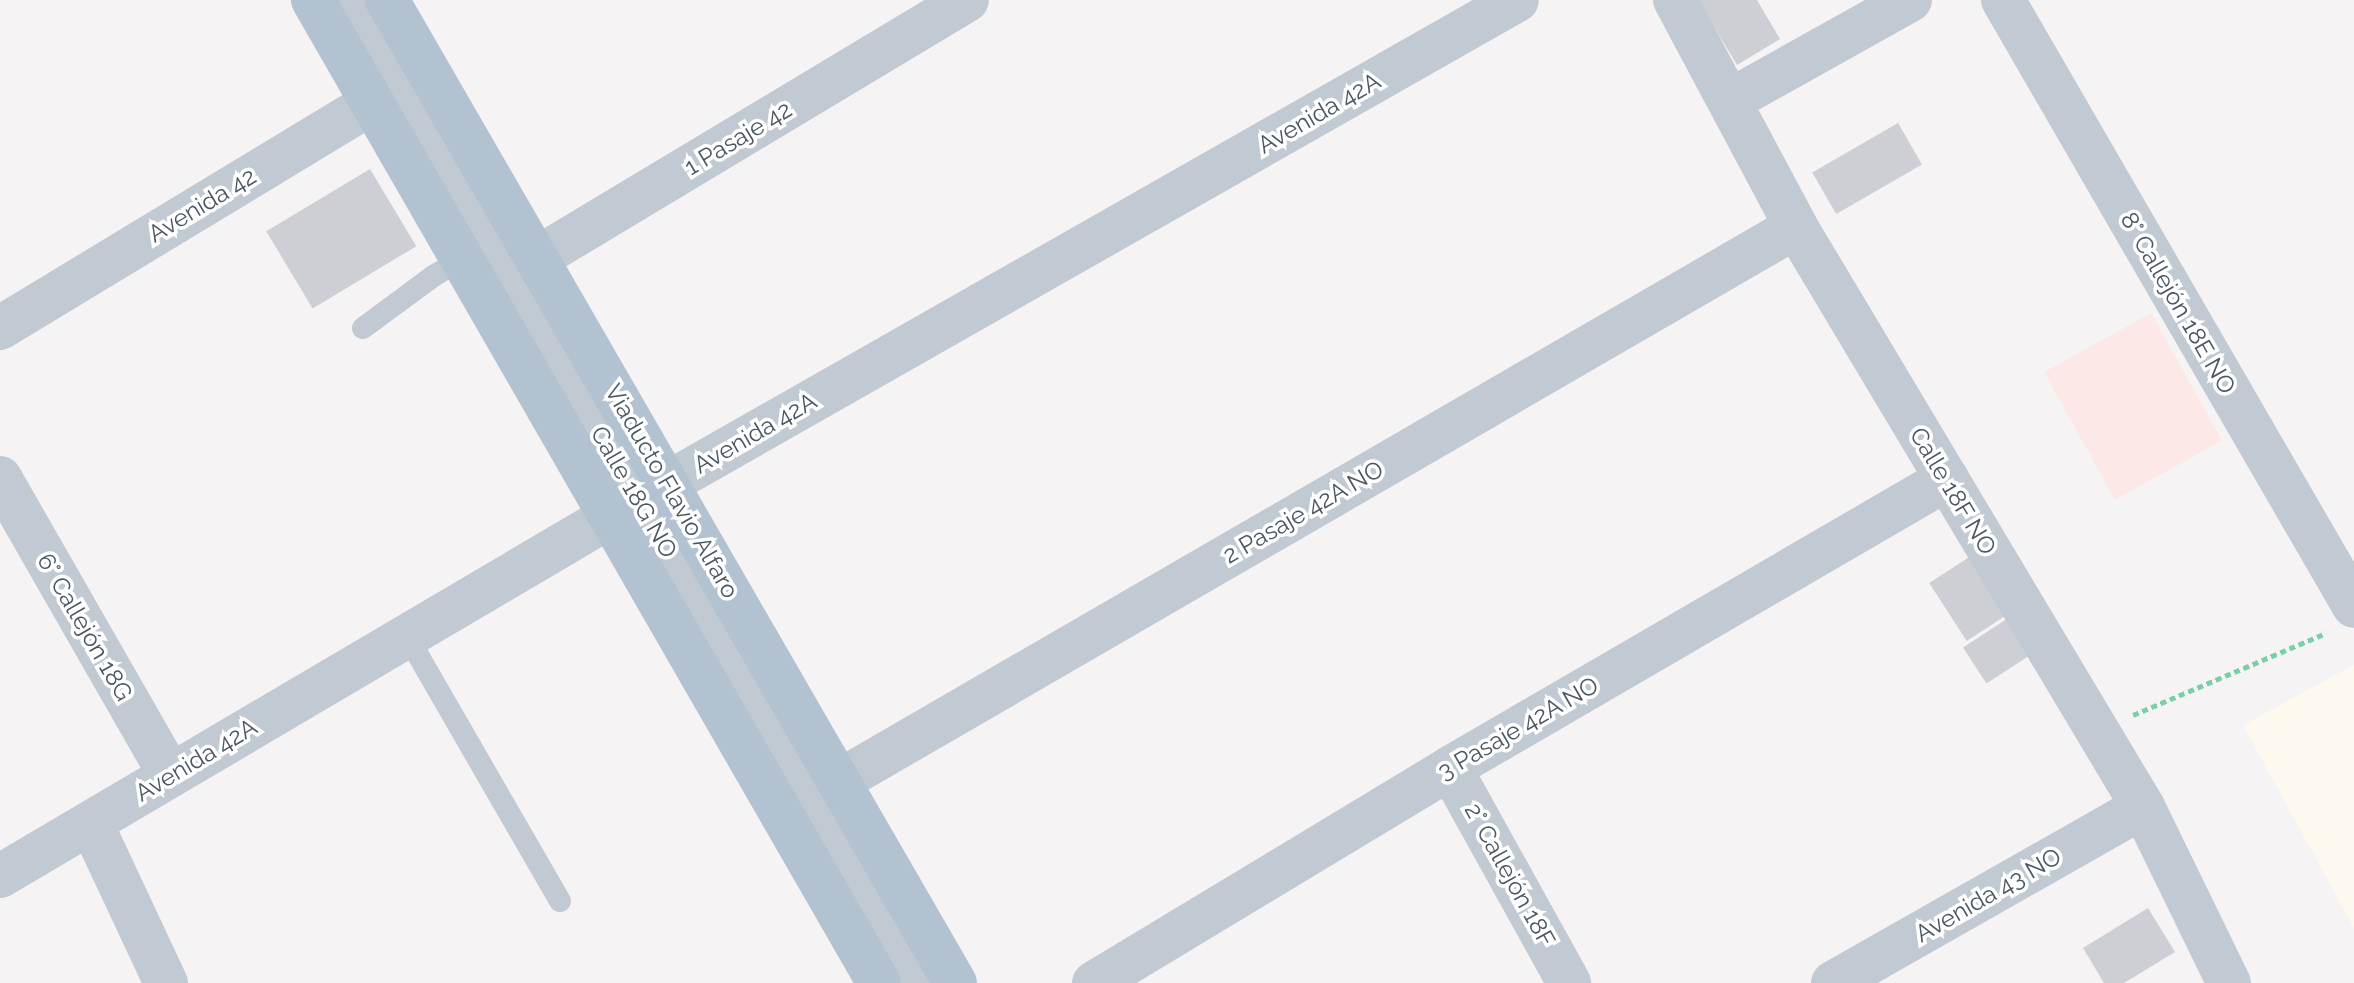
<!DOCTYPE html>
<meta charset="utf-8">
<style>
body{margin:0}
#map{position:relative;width:2354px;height:983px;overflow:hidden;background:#f5f3f3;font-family:Raleway,sans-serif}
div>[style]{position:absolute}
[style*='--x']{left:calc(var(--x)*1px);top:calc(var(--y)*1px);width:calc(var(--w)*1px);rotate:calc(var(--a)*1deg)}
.commercial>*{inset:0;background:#fdf9ef}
.medical>*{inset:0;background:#fce8e6;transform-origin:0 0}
.building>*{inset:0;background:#cdcfd5;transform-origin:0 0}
.path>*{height:5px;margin-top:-2.5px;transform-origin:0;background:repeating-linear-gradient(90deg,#7ad0a6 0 6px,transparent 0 10px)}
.service>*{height:22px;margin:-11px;padding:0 11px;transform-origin:11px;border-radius:11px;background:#c1cad2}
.minor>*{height:44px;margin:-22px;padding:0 22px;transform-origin:22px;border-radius:22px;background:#c1cad2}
.tertiary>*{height:44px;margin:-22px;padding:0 22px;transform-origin:22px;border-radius:22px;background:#c1cad2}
.primary-bridge>*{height:44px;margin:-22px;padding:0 22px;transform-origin:22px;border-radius:22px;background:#b3c2d1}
span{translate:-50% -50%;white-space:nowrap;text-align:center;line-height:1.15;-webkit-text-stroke:7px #fff;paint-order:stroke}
.street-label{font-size:24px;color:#4a5661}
</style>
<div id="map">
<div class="commercial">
<i style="clip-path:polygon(2354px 665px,2354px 928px,2243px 725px)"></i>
</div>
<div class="medical">
<i style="left:2151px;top:313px;width:146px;height:122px;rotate:61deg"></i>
</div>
<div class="building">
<i style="clip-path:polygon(1698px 0,1757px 0,1780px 39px,1737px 65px)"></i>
<i style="left:1898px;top:123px;width:48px;height:99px;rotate:60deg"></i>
<i style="left:370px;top:169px;width:90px;height:121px;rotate:59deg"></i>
<i style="left:1977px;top:552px;width:69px;height:57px;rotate:57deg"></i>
<i style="left:2010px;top:617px;width:43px;height:56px;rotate:57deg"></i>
<i style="clip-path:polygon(2148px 908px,2175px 952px,2124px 983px,2104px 983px,2083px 948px)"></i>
</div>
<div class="path">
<i style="--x:2133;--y:715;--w:210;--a:-23"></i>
</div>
<div class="service">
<i style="--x:363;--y:328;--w:89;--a:-36.4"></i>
<i style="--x:435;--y:275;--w:39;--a:-30"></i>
<i style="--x:407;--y:636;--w:306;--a:60"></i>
</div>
<div class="minor">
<i style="--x:1675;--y:0;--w:257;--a:61.9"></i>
<i style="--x:1796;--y:227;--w:676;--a:59.11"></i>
<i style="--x:2143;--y:807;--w:196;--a:64"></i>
<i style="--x:2003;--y:0;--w:700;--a:59.92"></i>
<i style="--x:1731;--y:100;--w:205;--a:-29.2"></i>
<i style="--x:509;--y:275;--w:534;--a:-30.98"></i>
<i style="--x:0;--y:328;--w:472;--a:-31.2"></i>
<i style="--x:0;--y:478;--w:342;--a:60.2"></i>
<i style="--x:638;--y:500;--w:1011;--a:-29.63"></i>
<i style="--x:1450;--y:768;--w:246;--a:61"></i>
<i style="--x:810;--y:798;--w:1139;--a:-30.08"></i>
<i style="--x:91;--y:823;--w:177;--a:64.9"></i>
<i style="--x:1094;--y:983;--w:416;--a:-31.1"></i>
<i style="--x:1450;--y:768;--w:575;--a:-30.18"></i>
<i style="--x:1833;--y:983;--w:356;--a:-29.6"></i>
</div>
<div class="tertiary">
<i style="--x:356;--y:0;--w:1131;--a:60.33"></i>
<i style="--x:0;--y:876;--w:741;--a:-30.51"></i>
</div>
<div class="primary-bridge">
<i style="--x:313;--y:0;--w:1134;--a:60.07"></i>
<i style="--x:387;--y:0;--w:1135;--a:59.98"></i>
</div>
<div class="street-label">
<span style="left:1319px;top:113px;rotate:-30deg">Avenida 42A</span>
<span style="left:738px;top:138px;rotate:-31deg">1 Pasaje 42</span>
<span style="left:202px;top:205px;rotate:-31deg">Avenida 42</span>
<span style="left:2178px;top:303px;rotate:60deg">8° Callejón 18E NO</span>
<span style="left:755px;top:433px;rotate:-30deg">Avenida 42A</span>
<span style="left:672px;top:491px;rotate:60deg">Viaducto Flavio Alfaro</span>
<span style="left:1953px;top:491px;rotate:59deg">Calle 18F NO</span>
<span style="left:634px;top:492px;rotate:60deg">Calle 18G NO</span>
<span style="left:1303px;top:512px;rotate:-30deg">2 Pasaje 42A NO</span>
<span style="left:85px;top:627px;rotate:60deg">6° Callejón 18G</span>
<span style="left:1518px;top:728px;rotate:-30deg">3 Pasaje 42A NO</span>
<span style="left:196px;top:760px;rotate:-31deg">Avenida 42A</span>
<span style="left:1510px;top:875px;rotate:61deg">2° Callejón 18F</span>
<span style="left:1988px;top:895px;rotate:-30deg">Avenida 43 NO</span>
</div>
</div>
